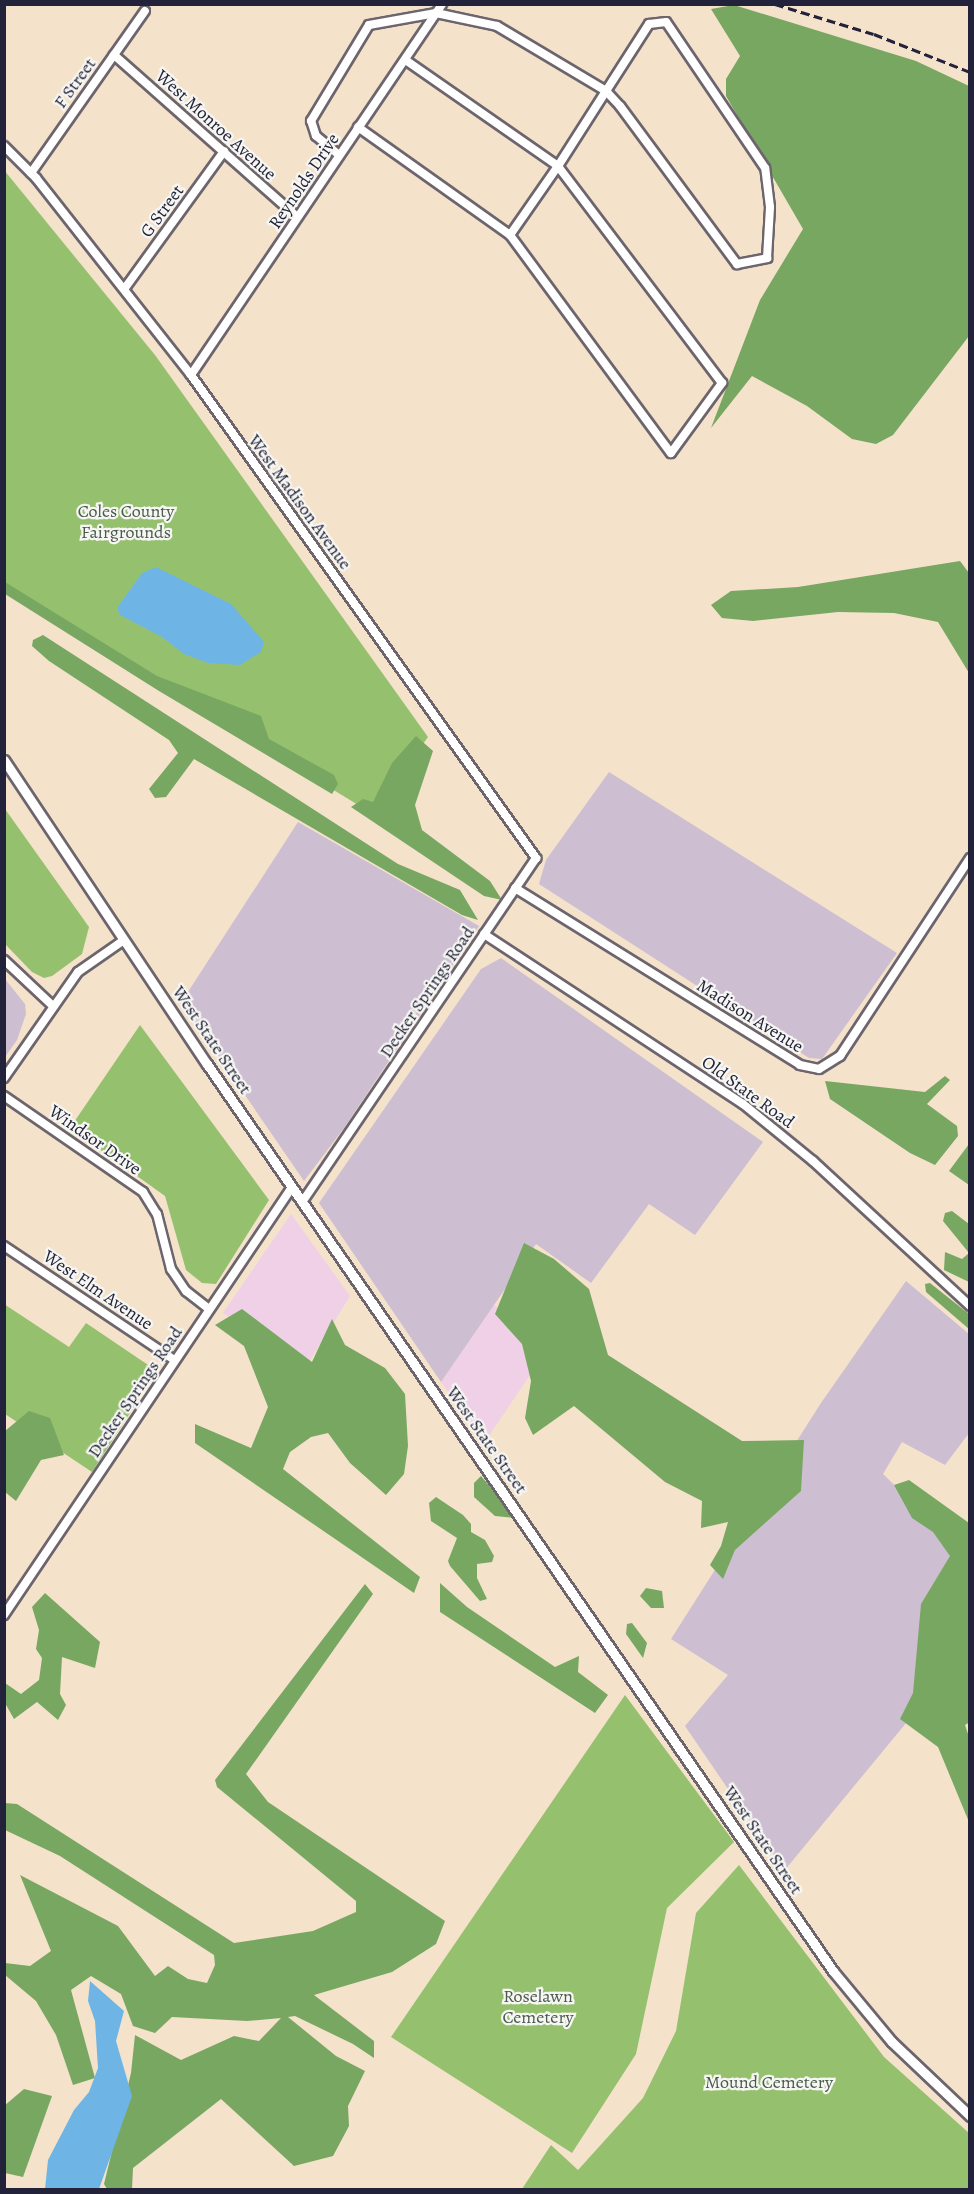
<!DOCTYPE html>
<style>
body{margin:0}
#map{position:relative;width:974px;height:2194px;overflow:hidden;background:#f4e2cb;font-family:Alegreya,serif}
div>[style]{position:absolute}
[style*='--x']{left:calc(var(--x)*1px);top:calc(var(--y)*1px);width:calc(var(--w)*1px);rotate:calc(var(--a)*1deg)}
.built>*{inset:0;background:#efd0e6}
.industrial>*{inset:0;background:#cdbed2}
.green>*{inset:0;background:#95c16f}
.forest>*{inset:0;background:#78a762}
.water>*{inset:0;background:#6eb5e6}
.roads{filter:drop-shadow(2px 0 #6c656d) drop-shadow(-2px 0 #6c656d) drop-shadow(0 2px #6c656d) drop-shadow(0 -2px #6c656d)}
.minor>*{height:8px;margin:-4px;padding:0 4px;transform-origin:4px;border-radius:4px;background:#fff}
.tertiary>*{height:9px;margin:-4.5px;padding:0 4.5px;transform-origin:4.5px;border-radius:4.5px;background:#fff}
.rail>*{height:3px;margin-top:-1.5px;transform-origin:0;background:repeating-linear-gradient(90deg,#22223b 0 9px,transparent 0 13.5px)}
span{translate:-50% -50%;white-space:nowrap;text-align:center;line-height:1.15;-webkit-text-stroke:4.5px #f6f6f2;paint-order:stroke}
.street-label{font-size:18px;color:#22223b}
.park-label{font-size:18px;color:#4a5a4d}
.frame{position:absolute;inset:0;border:6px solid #22223b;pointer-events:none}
</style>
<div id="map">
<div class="built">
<i style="clip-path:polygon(291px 1214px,350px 1296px,304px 1370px,223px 1313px)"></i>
<i style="clip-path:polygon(494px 1305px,551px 1344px,484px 1443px,441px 1382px)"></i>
</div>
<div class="industrial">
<i style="clip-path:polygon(609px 772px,897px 953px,822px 1059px,809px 1058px,539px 884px,546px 860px)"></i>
<i style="clip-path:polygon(298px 822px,479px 926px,344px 1128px,304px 1181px,190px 1015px,184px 998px)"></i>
<i style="clip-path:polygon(501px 958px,763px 1142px,695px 1235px,649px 1204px,591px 1283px,536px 1244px,441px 1382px,319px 1203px,481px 969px)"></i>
<i style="clip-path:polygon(5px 979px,25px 1004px,26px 1014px,17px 1040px,5px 1057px)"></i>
<i style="clip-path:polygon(906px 1281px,969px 1334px,969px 1433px,945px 1465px,902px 1442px,883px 1474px,969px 1558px,930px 1694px,784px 1871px,685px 1726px,728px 1675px,671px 1639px,821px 1403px)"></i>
</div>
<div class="green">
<i style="clip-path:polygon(4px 170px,155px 355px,428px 737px,373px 814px,5px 590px)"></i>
<i style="clip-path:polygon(5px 809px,89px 927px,82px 954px,52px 976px,44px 978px,32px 972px,5px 944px)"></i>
<i style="clip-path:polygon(140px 1025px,269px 1200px,216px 1284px,202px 1283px,186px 1270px,165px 1196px,70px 1128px)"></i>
<i style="clip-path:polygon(4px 1304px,69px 1347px,86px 1323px,157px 1371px,92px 1472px,5px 1414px)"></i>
<i style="clip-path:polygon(625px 1695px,734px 1842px,667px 1908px,636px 2054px,572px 2153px,391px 2037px)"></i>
<i style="clip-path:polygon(739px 1865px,884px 2057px,969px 2133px,969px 2189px,522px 2189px,551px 2145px,578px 2170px,643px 2098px,676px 2031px,696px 1913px)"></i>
</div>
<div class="forest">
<i style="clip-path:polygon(734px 5px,916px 61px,969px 86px,969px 336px,893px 435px,876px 444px,852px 439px,807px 406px,752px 376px,711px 428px,760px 300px,803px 229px,726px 96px,726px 79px,740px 56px,711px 9px)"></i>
<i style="clip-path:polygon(960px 561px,969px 573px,969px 673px,938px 622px,894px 613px,838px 612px,753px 621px,722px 618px,711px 605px,731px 591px,798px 587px)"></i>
<i style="clip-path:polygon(5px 582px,157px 676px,261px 716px,269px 739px,334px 775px,338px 784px,332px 794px,159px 691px,5px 594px)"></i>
<i style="clip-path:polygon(43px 635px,398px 864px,460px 890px,478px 920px,462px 915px,194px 759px,166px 797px,155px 798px,149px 789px,178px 753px,169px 740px,49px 661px,32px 646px,33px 640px)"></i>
<i style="clip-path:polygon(416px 736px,433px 751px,415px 805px,422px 830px,490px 881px,502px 900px,484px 896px,351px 807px,363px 799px,373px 802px,392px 763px)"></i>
<i style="clip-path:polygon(945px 1076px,950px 1080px,927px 1104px,957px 1126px,958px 1136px,935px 1165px,910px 1153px,830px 1099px,825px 1081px,925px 1092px)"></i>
<i style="clip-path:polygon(969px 1144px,969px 1185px,949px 1171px)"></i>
<i style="clip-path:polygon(952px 1211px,969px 1224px,969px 1282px,944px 1270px,945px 1252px,962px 1259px,969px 1253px,943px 1221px,945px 1213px)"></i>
<i style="clip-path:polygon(524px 1243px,554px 1259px,589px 1289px,608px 1355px,742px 1441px,804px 1440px,801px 1491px,735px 1550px,723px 1579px,710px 1565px,721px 1546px,728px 1522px,701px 1528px,702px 1501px,665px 1482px,574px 1406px,533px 1435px,525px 1418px,531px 1381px,522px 1344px,495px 1314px)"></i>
<i style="clip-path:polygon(930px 1283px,969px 1314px,969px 1329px,926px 1292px,925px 1284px)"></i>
<i style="clip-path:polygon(242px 1309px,312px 1362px,332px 1319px,345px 1345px,385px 1368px,405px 1394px,408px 1446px,404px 1474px,386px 1495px,350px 1463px,328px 1433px,311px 1437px,290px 1452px,283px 1469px,420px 1577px,414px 1593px,195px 1443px,195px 1424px,251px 1448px,268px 1407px,244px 1346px,215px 1325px)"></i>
<i style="clip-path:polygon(29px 1411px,50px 1418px,64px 1455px,41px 1460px,16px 1501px,5px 1492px,5px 1431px)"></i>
<i style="clip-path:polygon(481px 1476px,500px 1498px,515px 1518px,495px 1516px,474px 1497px,474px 1483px)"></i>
<i style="clip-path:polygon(909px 1480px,969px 1523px,970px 1722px,965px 1725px,970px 1740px,969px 1822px,938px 1747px,900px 1719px,913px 1693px,921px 1604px,950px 1556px,933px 1532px,912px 1518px,894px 1485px)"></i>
<i style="clip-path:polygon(436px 1497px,463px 1515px,471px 1524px,471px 1532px,485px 1540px,494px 1556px,492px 1562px,477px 1564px,477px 1578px,487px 1599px,480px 1601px,450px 1566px,448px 1561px,457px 1538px,431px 1521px,429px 1503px)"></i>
<i style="clip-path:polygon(440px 1583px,467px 1607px,555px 1667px,579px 1656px,578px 1672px,608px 1695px,595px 1713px,440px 1612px)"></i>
<i style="clip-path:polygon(365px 1584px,373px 1594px,246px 1774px,268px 1802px,445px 1921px,436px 1944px,392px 1972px,314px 1995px,374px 2041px,374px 2058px,353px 2044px,295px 2016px,288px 2017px,336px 2056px,365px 2071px,348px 2106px,349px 2126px,333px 2156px,294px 2166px,221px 2099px,133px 2168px,132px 2189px,107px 2189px,104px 2184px,131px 2073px,135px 2035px,181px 2060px,234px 2036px,259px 2041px,281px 2018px,247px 2021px,172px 2017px,155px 2033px,133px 2026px,121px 1994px,91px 1976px,71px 1990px,95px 2078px,73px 2085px,56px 2035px,36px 2001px,5px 1975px,5px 1963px,30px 1966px,51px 1951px,20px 1875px,118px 1926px,155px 1976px,168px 1966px,188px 1979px,207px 1983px,215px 1965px,214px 1955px,60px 1856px,5px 1830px,5px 1803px,17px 1804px,234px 1943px,313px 1931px,356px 1912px,356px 1901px,217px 1787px,215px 1780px)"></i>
<i style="clip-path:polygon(646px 1588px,662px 1591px,664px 1608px,651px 1608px,640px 1596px)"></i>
<i style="clip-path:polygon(45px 1593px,100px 1642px,95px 1668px,62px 1657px,60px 1694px,66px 1705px,58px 1720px,37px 1702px,14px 1719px,5px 1703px,5px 1683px,21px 1694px,39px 1680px,42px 1658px,36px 1649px,39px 1630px,32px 1607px)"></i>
<i style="clip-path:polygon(632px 1623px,647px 1643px,643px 1658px,626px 1634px,627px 1624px)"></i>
<i style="clip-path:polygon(24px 2089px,52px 2096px,23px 2177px,5px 2173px,4px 2106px)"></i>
</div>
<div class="water">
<i style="clip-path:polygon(156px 567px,231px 604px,264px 642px,261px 652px,240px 665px,208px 663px,184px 654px,162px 637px,120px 615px,117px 608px,142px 573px)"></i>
<i style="clip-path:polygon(90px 1981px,124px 2011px,116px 2041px,132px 2096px,99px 2189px,45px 2189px,48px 2160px,74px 2110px,89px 2092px,98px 2068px,95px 2021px,88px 2001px)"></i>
</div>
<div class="roads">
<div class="minor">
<i style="--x:114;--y:55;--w:244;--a:41.5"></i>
<i style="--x:358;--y:127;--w:186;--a:35.4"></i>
<i style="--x:510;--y:235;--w:271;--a:53.6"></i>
<i style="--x:671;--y:453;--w:87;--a:-53.9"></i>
<i style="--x:722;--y:383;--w:272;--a:-127.1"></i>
<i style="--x:558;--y:166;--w:184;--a:-145.2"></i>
<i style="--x:4;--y:146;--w:45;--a:45"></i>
<i style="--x:36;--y:178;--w:251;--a:51.8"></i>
<i style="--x:191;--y:375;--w:594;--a:54.46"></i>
<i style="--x:536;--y:858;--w:416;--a:124.2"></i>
<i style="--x:339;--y:155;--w:30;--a:-140"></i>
<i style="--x:316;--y:136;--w:16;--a:-108"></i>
<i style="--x:311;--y:121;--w:112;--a:-58.9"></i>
<i style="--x:369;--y:25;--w:68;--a:-10.2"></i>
<i style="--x:436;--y:13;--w:62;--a:12"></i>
<i style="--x:497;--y:26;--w:127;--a:30.8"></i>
<i style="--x:606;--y:91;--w:21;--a:47"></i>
<i style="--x:620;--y:106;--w:197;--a:53.5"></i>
<i style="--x:737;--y:264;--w:31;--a:-11"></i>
<i style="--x:767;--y:258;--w:51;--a:-86.6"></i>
<i style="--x:770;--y:207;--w:39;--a:-97"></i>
<i style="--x:765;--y:168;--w:176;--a:-124.1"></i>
<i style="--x:666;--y:22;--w:17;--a:173"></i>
<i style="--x:649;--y:24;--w:80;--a:122.7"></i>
<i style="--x:606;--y:91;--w:89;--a:122.6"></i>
<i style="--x:558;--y:166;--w:84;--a:124.8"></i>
<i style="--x:31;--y:173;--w:198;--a:-54.9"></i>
<i style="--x:125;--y:288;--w:169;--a:-54.1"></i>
<i style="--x:191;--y:375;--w:448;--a:-55.9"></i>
<i style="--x:515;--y:888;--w:335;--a:31.8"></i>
<i style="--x:800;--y:1065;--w:19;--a:12"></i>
<i style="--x:819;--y:1069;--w:25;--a:-32"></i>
<i style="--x:840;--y:1056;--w:237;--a:-56.7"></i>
<i style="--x:484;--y:934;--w:310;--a:33.3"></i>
<i style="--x:743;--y:1104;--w:90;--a:39.2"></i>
<i style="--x:813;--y:1161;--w:214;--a:42.7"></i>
<i style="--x:4;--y:960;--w:67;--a:43.2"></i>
<i style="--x:4;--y:1078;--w:129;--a:-55.1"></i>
<i style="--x:78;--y:972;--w:56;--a:-34.8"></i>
<i style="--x:4;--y:1096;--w:169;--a:34.6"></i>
<i style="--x:143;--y:1192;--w:26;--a:58"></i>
<i style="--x:157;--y:1214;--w:57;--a:75.7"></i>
<i style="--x:171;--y:1269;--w:27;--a:56"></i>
<i style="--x:186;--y:1291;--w:29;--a:38"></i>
<i style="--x:4;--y:1246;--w:205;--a:33.8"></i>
<i style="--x:4;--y:1615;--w:516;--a:-56.06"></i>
</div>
<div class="tertiary">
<i style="--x:4;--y:760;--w:366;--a:56.3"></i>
<i style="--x:207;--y:1064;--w:1102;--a:55.39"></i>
<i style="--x:833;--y:1971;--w:92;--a:50.3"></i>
<i style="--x:892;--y:2042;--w:108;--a:43.5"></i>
</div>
</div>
<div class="rail">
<i style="--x:775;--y:4;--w:103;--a:16.9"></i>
<i style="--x:874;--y:34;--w:103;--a:21.6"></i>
</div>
<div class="street-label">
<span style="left:75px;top:83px;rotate:-54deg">F Street</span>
<span style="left:216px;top:125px;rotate:42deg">West Monroe Avenue</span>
<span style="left:304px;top:181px;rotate:-56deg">Reynolds Drive</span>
<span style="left:162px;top:211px;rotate:-54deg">G Street</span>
<span style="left:300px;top:502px;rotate:54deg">West Madison Avenue</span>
<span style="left:427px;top:992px;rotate:-56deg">Decker Springs Road</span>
<span style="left:750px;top:1016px;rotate:32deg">Madison Avenue</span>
<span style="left:212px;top:1040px;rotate:56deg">West State Street</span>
<span style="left:748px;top:1092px;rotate:36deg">Old State Road</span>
<span style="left:95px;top:1140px;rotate:35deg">Windsor Drive</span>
<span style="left:98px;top:1290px;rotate:34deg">West Elm Avenue</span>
<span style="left:135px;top:1392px;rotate:-56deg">Decker Springs Road</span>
<span style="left:487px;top:1440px;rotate:55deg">West State Street</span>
<span style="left:763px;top:1840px;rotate:56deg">West State Street</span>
</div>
<div class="park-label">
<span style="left:126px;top:522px">Coles County<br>Fairgrounds</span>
<span style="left:538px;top:2007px">Roselawn<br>Cemetery</span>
<span style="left:769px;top:2082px">Mound Cemetery</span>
</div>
<div class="frame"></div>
</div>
